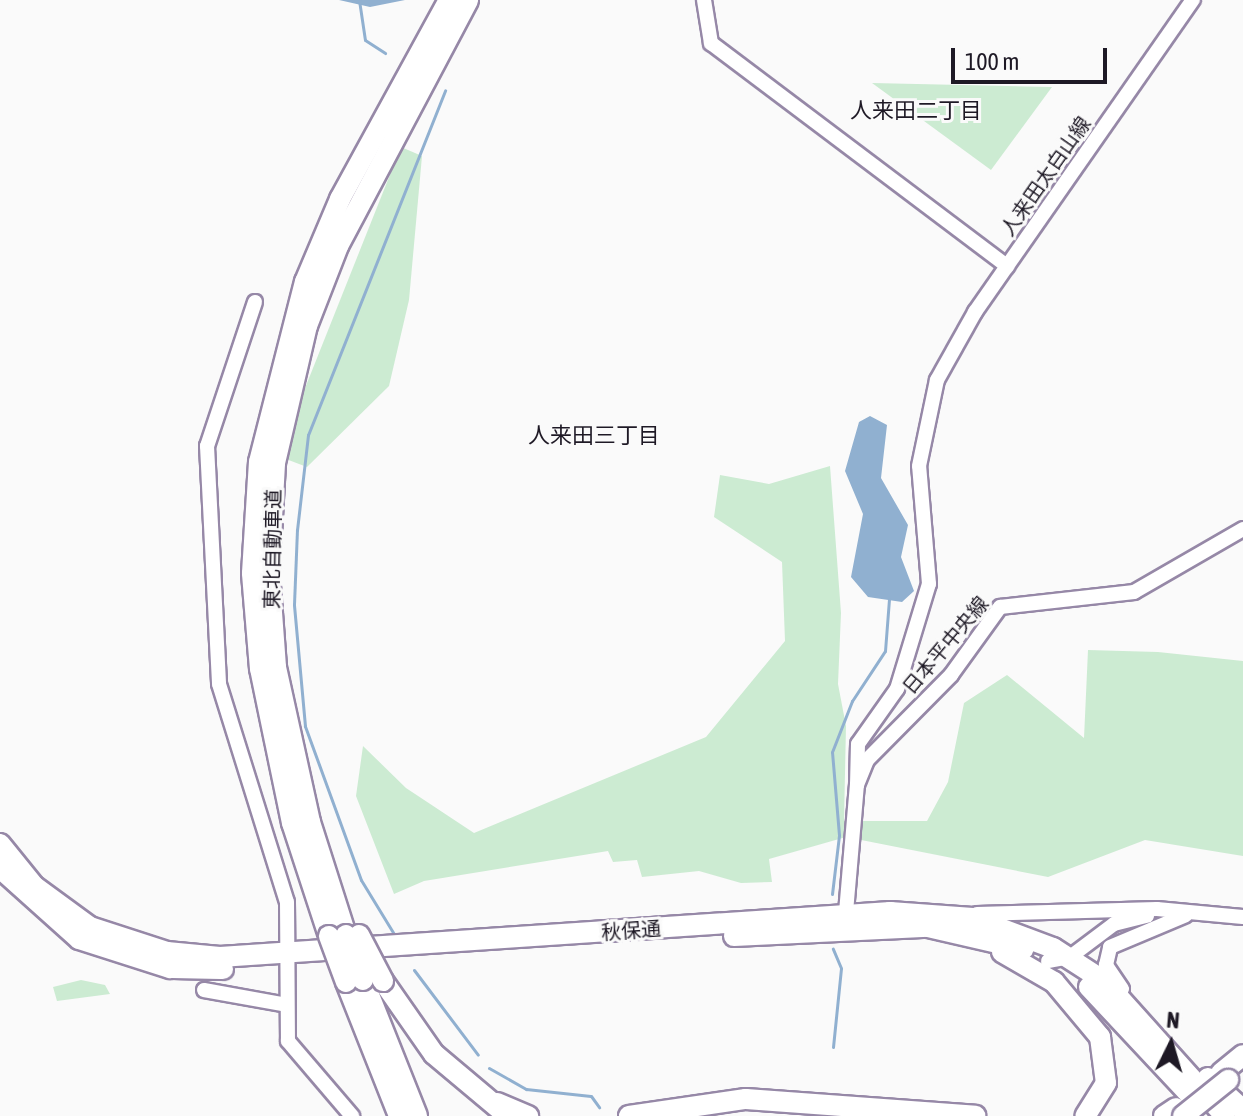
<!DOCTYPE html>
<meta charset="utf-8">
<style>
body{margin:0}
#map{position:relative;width:1243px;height:1116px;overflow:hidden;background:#fafafa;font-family:"Asap Condensed","Noto Sans JP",sans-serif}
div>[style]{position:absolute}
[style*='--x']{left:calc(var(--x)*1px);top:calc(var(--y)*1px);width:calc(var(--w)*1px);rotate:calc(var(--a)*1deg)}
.green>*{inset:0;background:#ccebd2}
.water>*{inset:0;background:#90b0d0}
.stream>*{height:3px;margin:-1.5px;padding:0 1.5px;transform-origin:1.5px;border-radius:1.5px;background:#90b0d0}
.roads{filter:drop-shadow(2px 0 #9688a7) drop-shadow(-2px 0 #9688a7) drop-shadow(0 2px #9688a7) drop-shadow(0 -2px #9688a7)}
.minor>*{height:14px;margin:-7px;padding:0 7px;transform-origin:7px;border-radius:7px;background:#fff}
.highway>*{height:20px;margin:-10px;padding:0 10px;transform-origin:10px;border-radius:10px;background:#fff}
.bridges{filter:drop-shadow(2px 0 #9688a7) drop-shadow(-2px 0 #9688a7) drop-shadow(0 2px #9688a7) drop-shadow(0 -2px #9688a7)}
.highway-bridge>*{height:20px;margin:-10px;padding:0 10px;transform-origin:10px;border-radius:10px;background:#fff}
span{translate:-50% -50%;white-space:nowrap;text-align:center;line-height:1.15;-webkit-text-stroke:6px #fafafa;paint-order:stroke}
.street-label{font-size:20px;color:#1e1925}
.neighbourhood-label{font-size:22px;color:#1e1925}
.north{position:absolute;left:1131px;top:1004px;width:80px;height:80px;-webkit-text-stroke:6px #fafafa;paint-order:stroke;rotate:5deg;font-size:22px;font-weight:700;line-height:32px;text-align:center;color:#1e1925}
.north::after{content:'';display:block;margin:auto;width:28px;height:36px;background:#1e1925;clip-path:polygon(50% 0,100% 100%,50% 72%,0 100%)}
.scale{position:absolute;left:951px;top:48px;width:156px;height:36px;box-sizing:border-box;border:4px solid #1e1925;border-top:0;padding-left:10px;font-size:24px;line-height:28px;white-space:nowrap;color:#1e1925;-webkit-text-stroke:6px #fafafa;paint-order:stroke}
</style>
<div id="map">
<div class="green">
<i style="clip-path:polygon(872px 83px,1052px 87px,991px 170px)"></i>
<i style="clip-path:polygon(401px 147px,422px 156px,409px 300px,389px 386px,307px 467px,278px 456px)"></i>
<i style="clip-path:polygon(830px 466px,841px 613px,838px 684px,846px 726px,844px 821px,927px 821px,948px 782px,964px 703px,1007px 675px,1084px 738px,1088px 650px,1158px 652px,1243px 661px,1243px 856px,1145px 840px,1048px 877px,846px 837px,769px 859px,772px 882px,741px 883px,699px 871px,642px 877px,637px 860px,613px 862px,608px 851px,424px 881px,394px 894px,356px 796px,363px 746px,406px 788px,474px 833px,706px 737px,785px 641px,782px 562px,714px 517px,720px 475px,769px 484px)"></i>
<i style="clip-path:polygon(81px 980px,105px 985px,110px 994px,57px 1001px,53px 987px)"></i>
</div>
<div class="water">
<i style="clip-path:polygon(339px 0,405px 0,370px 7px)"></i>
<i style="clip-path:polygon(870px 416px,887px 425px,881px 478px,908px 525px,901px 557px,914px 591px,902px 602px,868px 597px,851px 577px,863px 514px,845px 471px,859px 422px)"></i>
</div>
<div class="stream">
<i style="--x:359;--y:0;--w:40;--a:81.5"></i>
<i style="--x:365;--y:40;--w:24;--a:33"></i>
<i style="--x:832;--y:894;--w:59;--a:-83.2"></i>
<i style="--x:839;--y:835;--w:83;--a:-94.8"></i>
<i style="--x:832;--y:752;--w:55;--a:-68.6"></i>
<i style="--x:852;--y:701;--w:60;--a:-56.6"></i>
<i style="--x:885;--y:651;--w:52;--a:-85.6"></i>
<i style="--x:394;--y:934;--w:63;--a:-121.4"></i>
<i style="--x:361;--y:880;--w:164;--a:-110"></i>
<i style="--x:305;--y:726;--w:122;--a:-95.2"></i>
<i style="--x:294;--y:604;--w:74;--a:-87.7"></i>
<i style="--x:297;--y:530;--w:96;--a:-83.4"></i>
<i style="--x:308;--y:435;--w:371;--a:-68.3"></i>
<i style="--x:414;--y:970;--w:106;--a:53"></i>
<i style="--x:833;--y:1047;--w:79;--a:-84.2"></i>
<i style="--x:841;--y:968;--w:21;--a:-113"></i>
<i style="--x:489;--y:1068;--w:43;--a:29.6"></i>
<i style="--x:526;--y:1089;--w:65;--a:6.1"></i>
<i style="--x:591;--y:1096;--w:14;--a:54"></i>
</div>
<div class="roads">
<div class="minor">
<i style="--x:704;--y:0;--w:44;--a:80.8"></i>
<i style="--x:711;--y:43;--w:371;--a:37"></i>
<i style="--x:255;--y:302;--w:152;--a:108.4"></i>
<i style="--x:207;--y:446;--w:238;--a:87.1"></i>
<i style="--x:219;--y:684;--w:228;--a:72.7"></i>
<i style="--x:287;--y:902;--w:139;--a:89.6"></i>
<i style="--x:288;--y:1041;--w:99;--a:49.5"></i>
<i style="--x:857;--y:785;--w:41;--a:-88.6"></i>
<i style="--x:858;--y:744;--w:67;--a:-54.7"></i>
<i style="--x:897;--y:689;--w:110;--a:-73.1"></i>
<i style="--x:929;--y:584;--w:118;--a:-94.8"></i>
<i style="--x:919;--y:466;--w:88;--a:-78.2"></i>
<i style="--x:937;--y:380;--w:78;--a:-60.8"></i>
<i style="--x:975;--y:312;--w:381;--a:-55.1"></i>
<i style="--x:977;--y:914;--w:180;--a:-1.6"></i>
<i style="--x:1157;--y:909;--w:86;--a:5.3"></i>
<i style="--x:845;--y:924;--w:140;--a:-85.1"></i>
<i style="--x:857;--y:785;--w:27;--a:-68"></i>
<i style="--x:867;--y:760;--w:120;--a:-45.3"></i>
<i style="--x:951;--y:675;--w:84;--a:-54.2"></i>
<i style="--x:1000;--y:607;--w:135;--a:-6.4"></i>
<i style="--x:1134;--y:592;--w:126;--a:-30"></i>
<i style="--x:1048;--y:961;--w:22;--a:-10"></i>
<i style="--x:1070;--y:957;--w:55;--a:-36.9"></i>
<i style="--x:1114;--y:924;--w:34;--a:-14"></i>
<i style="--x:1122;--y:989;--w:29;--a:-124"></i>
<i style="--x:1106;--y:965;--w:18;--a:-77"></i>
<i style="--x:1110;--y:947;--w:82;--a:-22.8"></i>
<i style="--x:204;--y:990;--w:84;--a:10.2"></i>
</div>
<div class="highway">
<i style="--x:0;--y:844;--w:54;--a:51"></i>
<i style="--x:34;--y:886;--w:69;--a:36.2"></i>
<i style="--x:90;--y:927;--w:81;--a:18"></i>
<i style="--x:167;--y:952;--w:53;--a:5.4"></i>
<i style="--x:220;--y:957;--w:672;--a:-3.84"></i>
<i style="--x:890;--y:912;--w:83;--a:4.1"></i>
<i style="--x:973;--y:918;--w:85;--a:20.6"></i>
<i style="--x:1053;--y:948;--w:61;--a:32.9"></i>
<i style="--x:1104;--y:981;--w:181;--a:48.1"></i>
<i style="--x:0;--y:868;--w:106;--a:41.9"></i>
<i style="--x:79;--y:939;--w:96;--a:17.7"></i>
<i style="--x:170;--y:968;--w:53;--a:1.1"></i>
<i style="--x:346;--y:935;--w:119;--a:-107.7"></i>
<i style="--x:310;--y:822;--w:159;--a:-102.4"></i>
<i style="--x:276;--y:667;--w:96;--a:-94.2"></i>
<i style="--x:269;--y:571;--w:108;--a:-86.8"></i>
<i style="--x:275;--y:463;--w:141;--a:-76.9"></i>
<i style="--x:307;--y:326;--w:86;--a:-68.8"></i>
<i style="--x:338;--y:246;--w:278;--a:-62.1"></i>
<i style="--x:329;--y:936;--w:119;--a:-108.1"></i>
<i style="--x:292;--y:823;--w:157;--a:-101.7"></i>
<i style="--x:260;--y:669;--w:96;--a:-94.8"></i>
<i style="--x:252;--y:573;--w:111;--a:-86.4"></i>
<i style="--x:259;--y:462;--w:186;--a:-75.7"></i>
<i style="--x:305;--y:282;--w:90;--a:-67.1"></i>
<i style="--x:340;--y:199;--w:227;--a:-61.3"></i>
<i style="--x:734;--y:936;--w:194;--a:-2.7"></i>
<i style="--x:928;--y:927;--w:98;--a:13"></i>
<i style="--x:1002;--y:952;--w:60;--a:30"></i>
<i style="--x:1054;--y:982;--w:72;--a:50.1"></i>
<i style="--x:1100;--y:1037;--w:46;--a:82.6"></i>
<i style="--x:1106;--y:1083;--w:39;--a:122"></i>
<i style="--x:363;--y:980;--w:146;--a:68.3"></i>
<i style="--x:383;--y:981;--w:89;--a:55.1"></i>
<i style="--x:434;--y:1054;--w:97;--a:40"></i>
<i style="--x:346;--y:982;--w:144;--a:68.4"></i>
<i style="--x:1089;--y:987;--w:151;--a:46.9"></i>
<i style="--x:1221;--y:1073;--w:28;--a:-39"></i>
<i style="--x:1208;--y:1078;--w:47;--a:42.4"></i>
<i style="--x:497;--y:1103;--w:34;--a:23"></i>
<i style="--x:629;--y:1116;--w:118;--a:-8.3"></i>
<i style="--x:746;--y:1099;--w:230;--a:4.2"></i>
<i style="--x:1164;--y:1116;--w:14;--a:-34"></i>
</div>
</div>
<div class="bridges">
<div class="highway-bridge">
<i style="--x:346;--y:935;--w:48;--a:69.3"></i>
<i style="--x:359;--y:935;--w:52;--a:62.4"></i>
<i style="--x:329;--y:936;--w:49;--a:69.7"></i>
<i style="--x:1183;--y:1116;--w:58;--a:-38.7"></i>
</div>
</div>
<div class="street-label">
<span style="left:1045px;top:176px;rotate:-55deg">人来田太白山線</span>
<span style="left:272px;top:549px;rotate:-89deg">東北自動車道</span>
<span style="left:945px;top:645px;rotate:-50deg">日本平中央線</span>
<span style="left:631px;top:930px;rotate:-4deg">秋保通</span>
</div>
<div class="neighbourhood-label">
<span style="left:916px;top:111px">人来田二丁目</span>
<span style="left:594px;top:436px">人来田三丁目</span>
</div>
<div class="north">N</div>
<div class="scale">100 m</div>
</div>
